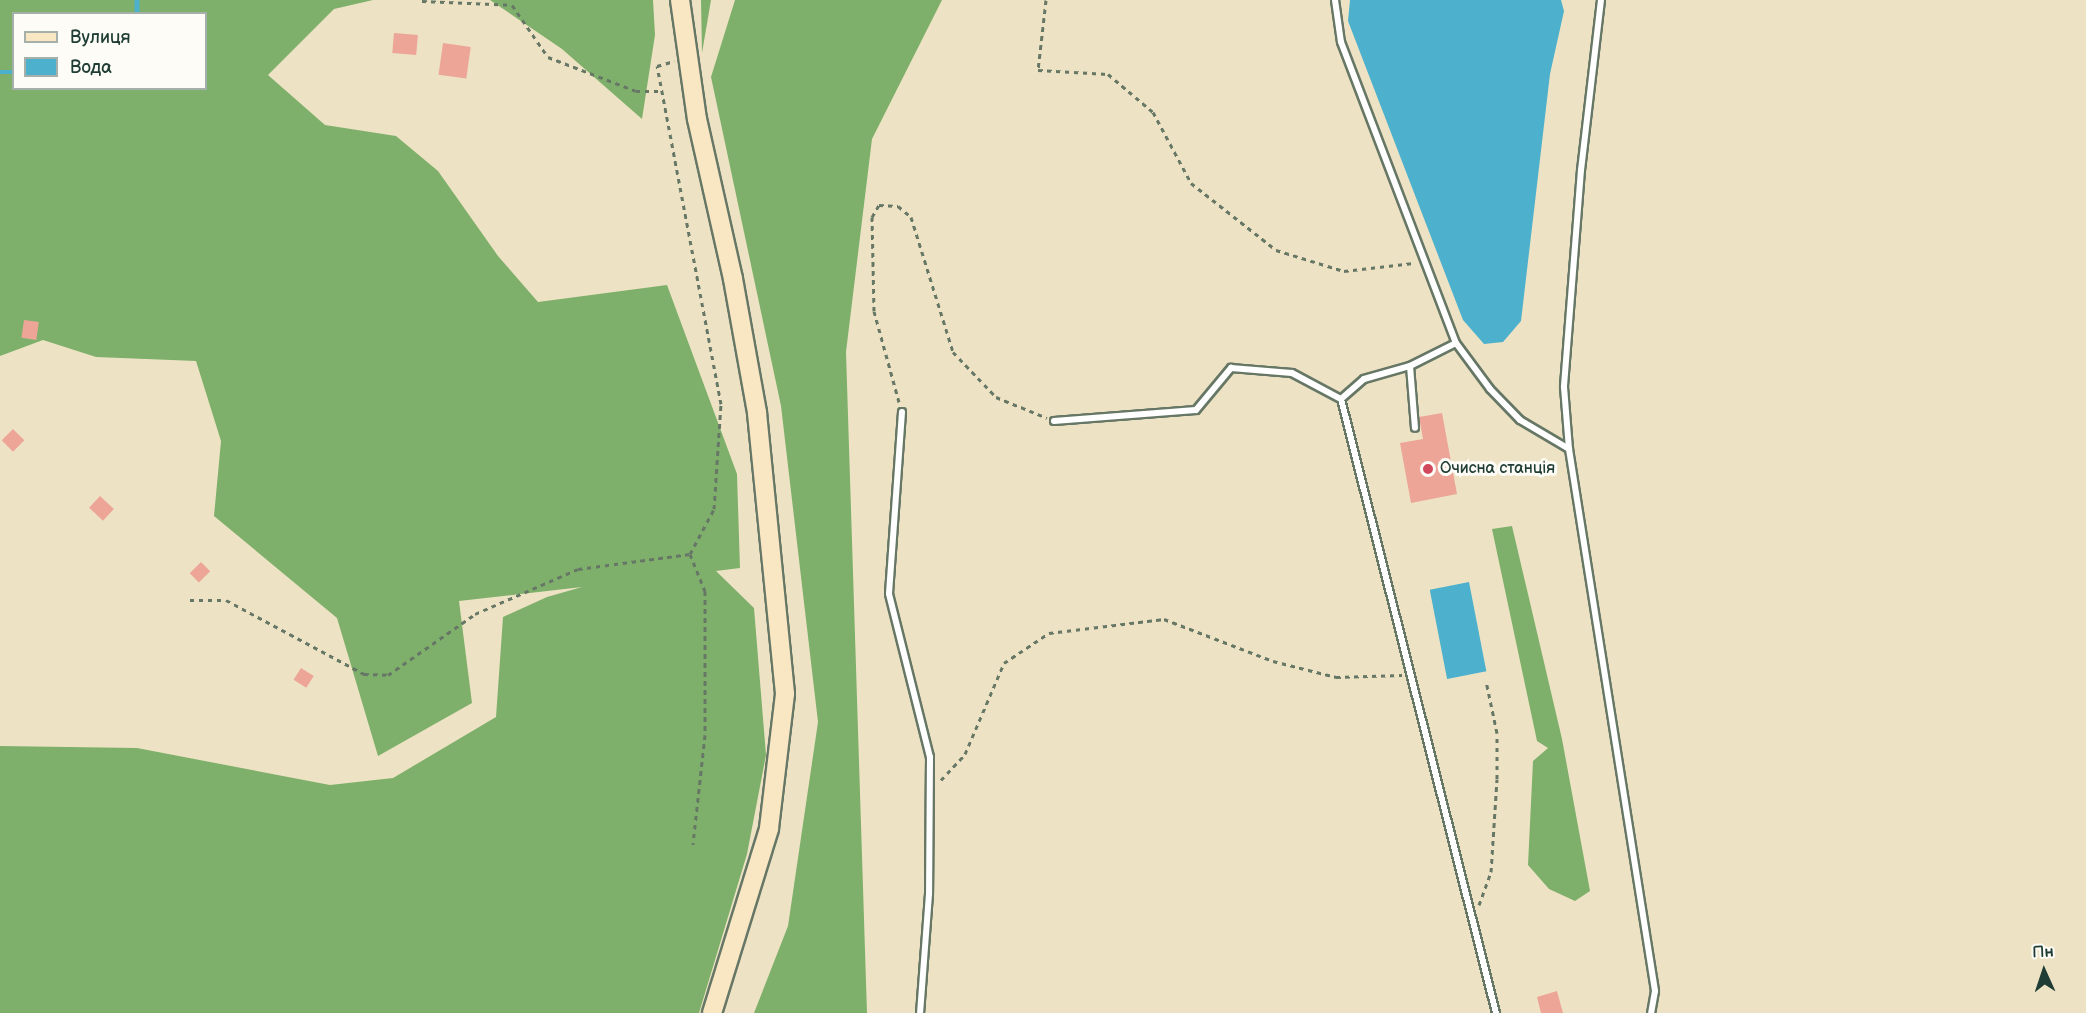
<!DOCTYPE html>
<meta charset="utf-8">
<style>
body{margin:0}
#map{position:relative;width:2086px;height:1013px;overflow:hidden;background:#ede3c4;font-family:"Balsamiq Sans",sans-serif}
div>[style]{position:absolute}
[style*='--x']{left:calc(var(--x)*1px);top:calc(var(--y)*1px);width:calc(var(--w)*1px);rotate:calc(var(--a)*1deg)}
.forest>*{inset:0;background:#7fb06b}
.water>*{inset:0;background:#4db0cc;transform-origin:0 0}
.stream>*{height:4.5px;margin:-2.25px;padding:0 2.25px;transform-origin:2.25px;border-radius:2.25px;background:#4db0cc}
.building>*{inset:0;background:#eda598;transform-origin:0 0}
.path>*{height:3px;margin-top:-1.5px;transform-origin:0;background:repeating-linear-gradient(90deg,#677766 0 4.5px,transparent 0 9px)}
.roads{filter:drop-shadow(2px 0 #677766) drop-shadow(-2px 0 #677766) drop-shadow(0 2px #677766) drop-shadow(0 -2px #677766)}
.lane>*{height:6px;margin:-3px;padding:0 3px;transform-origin:3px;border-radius:3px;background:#fff}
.secondary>*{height:18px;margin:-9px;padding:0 9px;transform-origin:9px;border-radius:9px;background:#f9e7c3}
.dots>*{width:16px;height:16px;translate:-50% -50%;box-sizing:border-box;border:3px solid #fdfcf7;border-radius:50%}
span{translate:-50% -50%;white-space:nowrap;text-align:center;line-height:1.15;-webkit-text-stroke:6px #fdfcf7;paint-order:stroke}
.poi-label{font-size:16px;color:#1f3d34}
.left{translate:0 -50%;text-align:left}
.legend{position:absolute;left:12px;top:12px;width:195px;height:78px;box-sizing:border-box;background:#fdfcf7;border:2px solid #a4b0a9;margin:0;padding:8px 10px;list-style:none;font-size:18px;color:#1f3d34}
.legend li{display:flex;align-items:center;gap:12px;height:30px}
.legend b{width:30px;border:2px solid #a4b0a9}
.north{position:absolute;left:2014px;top:941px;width:60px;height:60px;-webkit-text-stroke:4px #fdfcf7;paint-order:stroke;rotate:357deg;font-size:16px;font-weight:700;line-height:24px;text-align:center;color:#1f3d34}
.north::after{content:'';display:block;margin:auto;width:21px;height:27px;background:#1f3d34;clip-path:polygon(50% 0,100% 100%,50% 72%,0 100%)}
</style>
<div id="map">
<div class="forest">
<i style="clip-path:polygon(evenodd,0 0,373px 0,334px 9px,268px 75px,325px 125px,396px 136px,438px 171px,498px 256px,538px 302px,667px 285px,737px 474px,740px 568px,716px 571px,754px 608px,766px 755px,747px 854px,699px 1013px,0 1013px,0 746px,137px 748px,330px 785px,393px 778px,496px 717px,503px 617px,547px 597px,582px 587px,459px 601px,472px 703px,378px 756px,337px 618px,214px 516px,221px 441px,196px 361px,96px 357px,43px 340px,0 356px,0 0,14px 14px,206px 14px,206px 88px,14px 88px,14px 14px)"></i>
<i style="clip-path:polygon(490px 0,653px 0,655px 35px,642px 119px,562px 49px)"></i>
<i style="clip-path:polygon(701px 0,711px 0,702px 53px)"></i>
<i style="clip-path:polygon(735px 0,942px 0,872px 139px,846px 352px,867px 1013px,754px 1013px,788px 926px,818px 722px,781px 406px,711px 77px)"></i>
<i style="clip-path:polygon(1512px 526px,1562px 739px,1590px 891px,1575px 901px,1549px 889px,1528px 865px,1533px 761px,1548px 748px,1537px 741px,1492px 529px)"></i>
</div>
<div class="water">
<i style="clip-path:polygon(1350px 0,1561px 0,1564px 11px,1550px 74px,1521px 321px,1503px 342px,1484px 344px,1463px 320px,1348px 21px)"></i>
<i style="left:1469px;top:582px;width:91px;height:40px;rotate:79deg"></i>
</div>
<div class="stream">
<i style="--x:137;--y:0;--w:14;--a:90"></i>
<i style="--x:0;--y:72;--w:14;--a:0"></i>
</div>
<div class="building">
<i style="left:394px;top:33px;width:24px;height:20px;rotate:5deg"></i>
<i style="left:443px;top:43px;width:28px;height:32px;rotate:8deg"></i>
<i style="left:24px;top:320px;width:15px;height:18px;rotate:8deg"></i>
<i style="clip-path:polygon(1442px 413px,1457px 494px,1411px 503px,1400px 443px,1423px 439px,1419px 417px)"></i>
<i style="left:13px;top:429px;width:16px;height:16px;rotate:45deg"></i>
<i style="left:100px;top:496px;width:19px;height:16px;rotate:43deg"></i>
<i style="left:201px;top:562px;width:13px;height:16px;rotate:45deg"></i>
<i style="left:301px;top:668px;width:15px;height:14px;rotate:32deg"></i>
<i style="clip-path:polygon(1557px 991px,1563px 1013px,1541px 1013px,1537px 997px)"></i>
</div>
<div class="path">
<i style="--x:1046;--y:0;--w:70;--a:96.5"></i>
<i style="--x:1038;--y:70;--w:70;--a:3.3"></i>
<i style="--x:1108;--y:74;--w:59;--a:40.2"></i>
<i style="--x:1153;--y:112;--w:81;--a:61.8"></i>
<i style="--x:1191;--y:183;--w:108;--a:38.2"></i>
<i style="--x:1276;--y:250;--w:71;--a:17.2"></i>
<i style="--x:1344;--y:271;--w:70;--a:-6.5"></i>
<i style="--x:422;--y:1;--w:90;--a:2.5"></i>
<i style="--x:512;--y:5;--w:63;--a:55.3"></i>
<i style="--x:548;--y:57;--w:94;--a:21.1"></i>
<i style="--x:636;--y:91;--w:25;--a:0"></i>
<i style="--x:899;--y:402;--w:94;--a:-105.4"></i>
<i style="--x:874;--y:311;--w:94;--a:-91.2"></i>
<i style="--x:872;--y:217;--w:14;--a:-60"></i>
<i style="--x:879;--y:205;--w:19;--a:3"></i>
<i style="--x:898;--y:206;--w:17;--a:40"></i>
<i style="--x:911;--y:217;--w:141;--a:72.7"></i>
<i style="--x:953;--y:352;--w:62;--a:46.3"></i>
<i style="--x:996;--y:397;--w:55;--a:22.4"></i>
<i style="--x:690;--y:554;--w:40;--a:68"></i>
<i style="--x:705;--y:591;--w:144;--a:90"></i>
<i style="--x:705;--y:735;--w:110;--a:96.3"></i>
<i style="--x:190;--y:600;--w:36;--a:0"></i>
<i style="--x:226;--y:600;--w:157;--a:28.2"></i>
<i style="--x:364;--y:674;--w:24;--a:2"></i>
<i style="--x:388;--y:675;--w:106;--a:-35"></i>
<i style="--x:475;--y:614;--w:112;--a:-23.6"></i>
<i style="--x:578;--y:569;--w:113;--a:-7.6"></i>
<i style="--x:690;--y:554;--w:51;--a:-61.9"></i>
<i style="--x:714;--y:509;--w:105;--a:-86.2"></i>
<i style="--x:721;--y:404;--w:344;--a:-100.7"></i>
<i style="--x:657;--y:66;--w:18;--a:-16"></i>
<i style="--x:941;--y:780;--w:35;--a:-47"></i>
<i style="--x:965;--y:754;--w:99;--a:-66.8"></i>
<i style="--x:1004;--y:663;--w:54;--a:-33.7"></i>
<i style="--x:1049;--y:633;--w:116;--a:-6.9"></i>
<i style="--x:1164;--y:619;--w:117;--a:21.1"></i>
<i style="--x:1273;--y:661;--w:65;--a:14.3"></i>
<i style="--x:1336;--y:677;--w:66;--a:-1.7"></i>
<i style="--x:1479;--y:905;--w:35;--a:-70"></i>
<i style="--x:1491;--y:872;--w:93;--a:-86.3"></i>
<i style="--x:1497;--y:779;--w:46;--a:-90"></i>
<i style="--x:1497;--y:733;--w:53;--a:-101.9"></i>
</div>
<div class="roads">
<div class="lane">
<i style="--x:1335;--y:0;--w:42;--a:81.9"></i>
<i style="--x:1341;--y:42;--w:322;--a:69.1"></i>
<i style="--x:1456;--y:343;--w:57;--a:53.5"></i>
<i style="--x:1490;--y:389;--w:43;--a:45.9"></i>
<i style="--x:1520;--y:420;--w:57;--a:30.6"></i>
<i style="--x:1601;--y:0;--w:171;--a:96.7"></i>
<i style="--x:1581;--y:170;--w:218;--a:94.5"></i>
<i style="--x:1564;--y:387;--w:62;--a:85.4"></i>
<i style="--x:1569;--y:449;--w:549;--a:80.98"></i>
<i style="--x:1655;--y:991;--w:22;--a:100"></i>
<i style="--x:1410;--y:366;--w:62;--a:85.4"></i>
<i style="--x:1341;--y:399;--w:30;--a:-41"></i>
<i style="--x:1364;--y:379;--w:48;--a:-15.8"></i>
<i style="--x:1410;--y:366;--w:51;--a:-26.6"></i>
<i style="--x:902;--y:412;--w:182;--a:94.1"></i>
<i style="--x:889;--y:594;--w:168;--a:75.9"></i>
<i style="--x:930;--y:757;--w:137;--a:90.4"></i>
<i style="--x:929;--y:894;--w:119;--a:94.3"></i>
<i style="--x:1054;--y:421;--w:142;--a:-4.4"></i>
<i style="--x:1196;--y:410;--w:55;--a:-50.2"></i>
<i style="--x:1231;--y:368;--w:61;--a:4.7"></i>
<i style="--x:1292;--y:373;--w:55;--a:28"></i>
<i style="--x:1341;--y:399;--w:633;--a:75.83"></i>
</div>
<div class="secondary">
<i style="--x:680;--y:0;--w:120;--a:81.9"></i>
<i style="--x:697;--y:119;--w:164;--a:77.3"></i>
<i style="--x:733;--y:279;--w:136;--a:79.8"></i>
<i style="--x:757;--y:413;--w:282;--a:84.3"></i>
<i style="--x:785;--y:694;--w:136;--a:96.8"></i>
<i style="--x:769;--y:829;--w:193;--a:107.2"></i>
</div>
</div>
<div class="dots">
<i style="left:1428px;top:469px;background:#d1495b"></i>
</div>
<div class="poi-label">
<span class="left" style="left:1440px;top:469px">Очисна станція</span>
</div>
<ul class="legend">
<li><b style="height:8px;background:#f9e7c3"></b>Вулиця</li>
<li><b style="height:16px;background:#4db0cc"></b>Вода</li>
</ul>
<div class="north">Пн</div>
</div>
